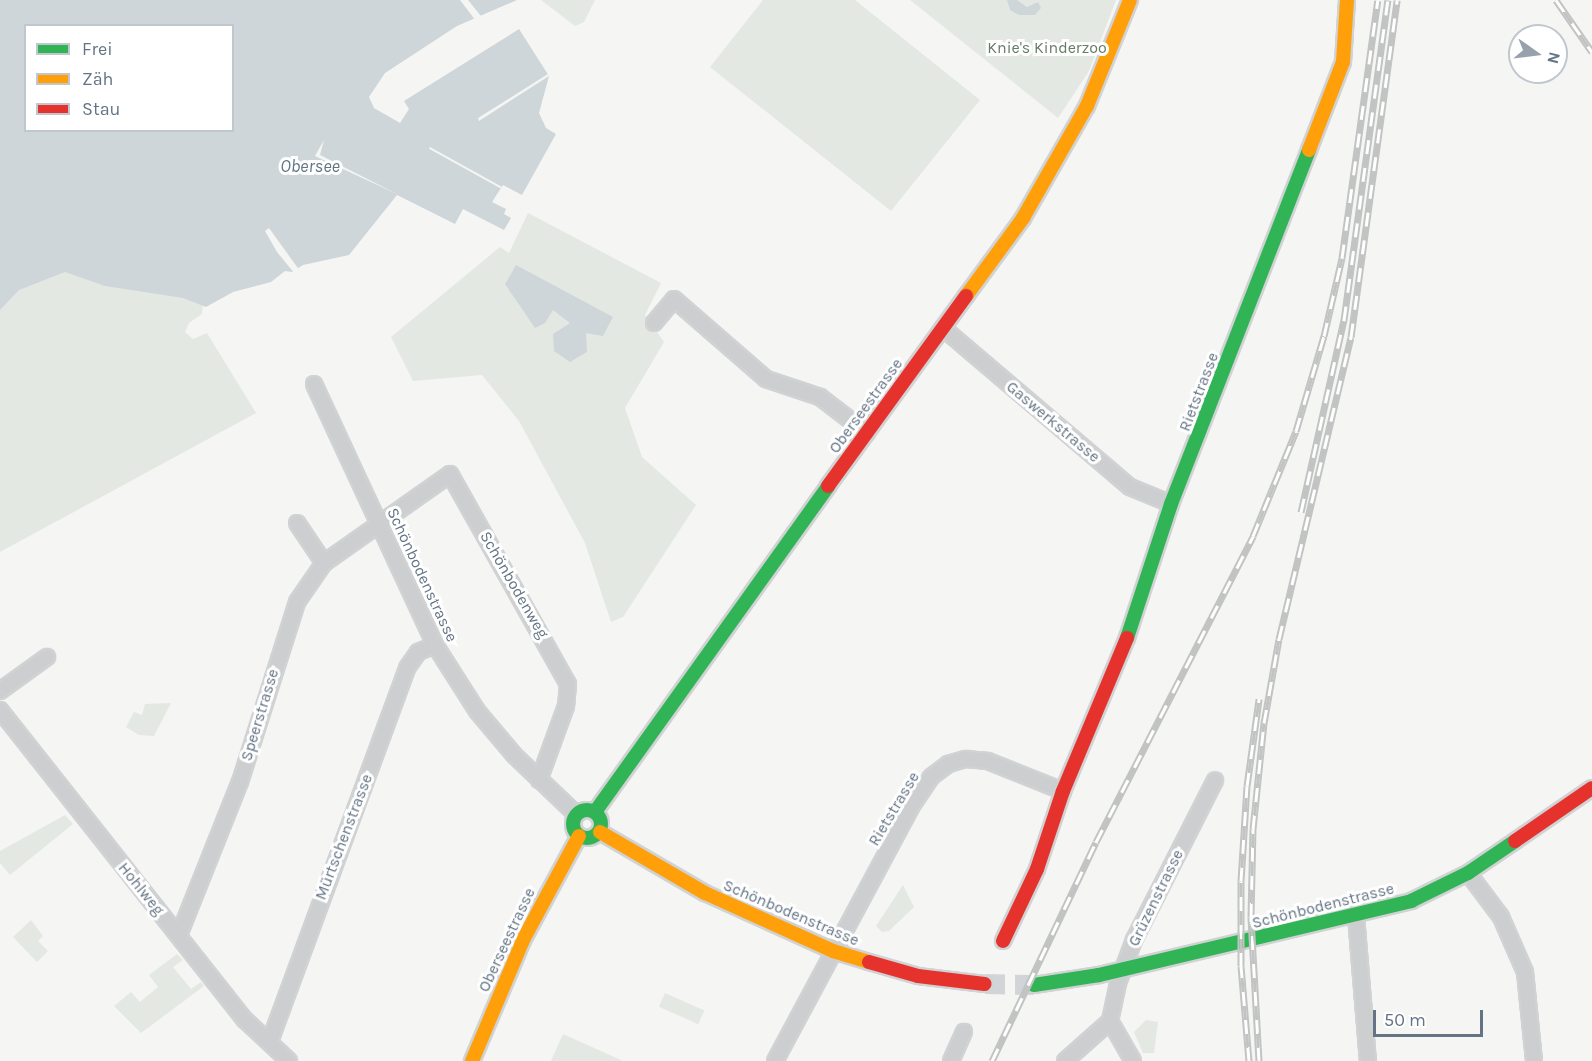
<!DOCTYPE html>
<meta charset="utf-8">
<style>
body{margin:0}
#map{position:relative;width:1592px;height:1061px;overflow:hidden;background:#f5f5f4;font-family:Karla,sans-serif}
div>[style]{position:absolute}
[style*='--x']{left:calc(var(--x)*1px);top:calc(var(--y)*1px);width:calc(var(--w)*1px);rotate:calc(var(--a)*1deg)}
.green>*{inset:0;background:#e4e8e2;transform-origin:0 0}
.water>*{inset:0;background:#ced6d9}
.pier>*{inset:0;background:#f5f5f4;transform-origin:0 0}
.secondary-tunnel>*{height:20px;margin-top:-10px;transform-origin:0;background:repeating-linear-gradient(90deg,#d1d5d8 0 20px,transparent 0 30px)}
.roads{filter:drop-shadow(2px 0 #d0d2d3) drop-shadow(-2px 0 #d0d2d3) drop-shadow(0 2px #d0d2d3) drop-shadow(0 -2px #d0d2d3)}
.street>*{height:14px;margin:-7px;padding:0 7px;transform-origin:7px;border-radius:7px;background:#cccecf}
.fast>*{height:14px;margin:-7px;padding:0 7px;transform-origin:7px;border-radius:7px;background:#30b455}
.fast>.ring{margin:-7px;padding:0;box-sizing:content-box;background:none;border:14px solid #30b455;border-radius:50%}
.slow>*{height:14px;margin:-7px;padding:0 7px;transform-origin:7px;border-radius:7px;background:#ff9f0a}
.jam>*{height:14px;margin:-7px;padding:0 7px;transform-origin:7px;border-radius:7px;background:#e5322d}
.rail>*{height:7px;margin-top:-3.5px;transform-origin:0;background:repeating-linear-gradient(90deg,#fff 0 14px,#c2c4c4 0 28px);box-sizing:border-box;border-block:2px solid #c2c4c4}
span{translate:-50% -50%;white-space:nowrap;text-align:center;line-height:1.15;-webkit-text-stroke:6px #fff;paint-order:stroke}
.park-label{font-size:16px;color:#667c63}
.street-label{font-size:16px;color:#647485}
.water-label{font-size:18px;color:#5f7682;font-style:italic}
.legend{position:absolute;left:24px;top:24px;width:210px;height:108px;box-sizing:border-box;background:#fff;border:2px solid #c1c7ce;margin:0;padding:8px 10px;list-style:none;font-size:18px;color:#647485}
.legend li{display:flex;align-items:center;gap:12px;height:30px}
.legend b{width:30px;border:2px solid #c1c7ce}
.north{position:absolute;left:1508px;top:24px;width:60px;height:60px;box-sizing:border-box;background:#fff;border:2px solid #c1c7ce;border-radius:50%;rotate:104deg;font-size:16px;font-weight:700;line-height:24px;text-align:center;color:#647485}
.north::after{content:'';display:block;margin:auto;width:21px;height:27px;background:#97a1ac;clip-path:polygon(50% 0,100% 100%,50% 72%,0 100%)}
.scale{position:absolute;left:1373px;top:1010px;width:110px;height:27px;box-sizing:border-box;border:3px solid #647485;border-top:0;padding-left:8px;font-size:18px;line-height:21px;white-space:nowrap;color:#647485;-webkit-text-stroke:4px #fff;paint-order:stroke}
</style>
<div id="map">
<div class="green">
<i style="clip-path:polygon(541px 0,595px 0,584px 22px,575px 26px)"></i>
<i style="clip-path:polygon(763px 0,855px 0,980px 100px,891px 211px,710px 67px)"></i>
<i style="clip-path:polygon(910px 0,1116px 0,1089px 71px,1058px 118px)"></i>
<i style="clip-path:polygon(0 209px,203px 303px,202px 314px,189px 323px,185px 332px,193px 339px,207px 333px,256px 413px,0 552px)"></i>
<i style="clip-path:polygon(528px 213px,661px 283px,645px 315px,664px 342px,625px 408px,642px 457px,696px 505px,623px 617px,611px 622px,585px 543px,519px 421px,482px 375px,413px 381px,391px 337px,500px 247px,509px 253px)"></i>
<i style="clip-path:polygon(171px 703px,154px 736px,139px 735px,126px 727px,134px 712px,142px 715px,145px 704px)"></i>
<i style="clip-path:polygon(65px 815px,73px 824px,10px 875px,0 863px,0 851px)"></i>
<i style="clip-path:polygon(903px 885px,914px 907px,889px 931px,882px 932px,876px 926px)"></i>
<i style="clip-path:polygon(31px 920px,43px 936px,38px 941px,48px 951px,37px 962px,13px 937px)"></i>
<i style="clip-path:polygon(177px 954px,183px 960px,173px 967px,191px 989px,201px 982px,204px 986px,141px 1033px,114px 1006px,131px 992px,140px 1002px,158px 987px,149px 975px)"></i>
<i style="left:665px;top:993px;width:43px;height:15px;rotate:24deg"></i>
<i style="clip-path:polygon(1146px 1020px,1158px 1022px,1154px 1053px,1143px 1053px,1134px 1032px)"></i>
<i style="clip-path:polygon(563px 1034px,623px 1061px,551px 1061px)"></i>
</div>
<div class="water">
<i style="clip-path:polygon(evenodd,0 0,517px 0,457px 26px,385px 73px,369px 97px,374px 108px,400px 123px,409px 109px,404px 101px,519px 29px,549px 76px,539px 113px,546px 128px,556px 134px,522px 195px,503px 185px,492px 202px,506px 209px,504px 214px,511px 218px,504px 230px,463px 209px,455px 224px,397px 195px,349px 255px,303px 265px,292px 272px,285px 271px,271px 282px,233px 292px,206px 307px,183px 298px,105px 286px,65px 272px,19px 290px,0 310px,0 0,26px 26px,232px 26px,232px 130px,26px 130px,26px 26px)"></i>
<i style="clip-path:polygon(1007px 0,1017px 0,1027px 7px,1038px 2px,1041px 8px,1035px 15px,1019px 15px,1010px 10px)"></i>
<i style="clip-path:polygon(516px 265px,613px 317px,603px 336px,586px 333px,587px 352px,570px 362px,554px 351px,553px 334px,570px 323px,553px 310px,545px 323px,535px 328px,505px 284px)"></i>
</div>
<div class="pier">
<i style="clip-path:polygon(460px 0,468px 0,481px 16px,476px 21px)"></i>
<i style="clip-path:polygon(548px 74px,549px 76px,479px 121px,478px 118px)"></i>
<i style="clip-path:polygon(324px 140px,320px 155px,399px 195px,315px 156px)"></i>
<i style="left:430px;top:147px;width:82px;height:2px;rotate:29deg"></i>
<i style="clip-path:polygon(269px 228px,300px 271px,295px 274px,277px 252px,265px 231px)"></i>
</div>
<div class="secondary-tunnel">
<i style="--x:985;--y:984;--w:49;--a:1.2"></i>
</div>
<div class="roads">
<div class="street">
<i style="--x:654;--y:323;--w:31;--a:-50"></i>
<i style="--x:674;--y:299;--w:122;--a:41"></i>
<i style="--x:766;--y:379;--w:57;--a:18.4"></i>
<i style="--x:820;--y:397;--w:59;--a:37.5"></i>
<i style="--x:943;--y:328;--w:245;--a:40.4"></i>
<i style="--x:1130;--y:487;--w:44;--a:22.5"></i>
<i style="--x:314;--y:384;--w:288;--a:65.1"></i>
<i style="--x:435;--y:645;--w:78;--a:57.5"></i>
<i style="--x:477;--y:711;--w:57;--a:49.9"></i>
<i style="--x:514;--y:755;--w:86;--a:43.6"></i>
<i style="--x:297;--y:523;--w:48;--a:56"></i>
<i style="--x:0;--y:691;--w:58;--a:-35.9"></i>
<i style="--x:0;--y:710;--w:395;--a:51.7"></i>
<i style="--x:245;--y:1020;--w:60;--a:43"></i>
<i style="--x:1468;--y:873;--w:55;--a:53.1"></i>
<i style="--x:1501;--y:917;--w:60;--a:66.4"></i>
<i style="--x:1525;--y:972;--w:89;--a:84.2"></i>
<i style="--x:1356;--y:916;--w:145;--a:85.3"></i>
<i style="--x:179;--y:935;--w:165;--a:-68.3"></i>
<i style="--x:240;--y:782;--w:189;--a:-72.4"></i>
<i style="--x:297;--y:602;--w:47;--a:-55.3"></i>
<i style="--x:324;--y:563;--w:154;--a:-35.2"></i>
<i style="--x:450;--y:474;--w:241;--a:60.7"></i>
<i style="--x:568;--y:684;--w:22;--a:95"></i>
<i style="--x:566;--y:706;--w:79;--a:110"></i>
<i style="--x:270;--y:1041;--w:397;--a:-69.8"></i>
<i style="--x:407;--y:668;--w:19;--a:-55"></i>
<i style="--x:418;--y:652;--w:18;--a:-22"></i>
<i style="--x:775;--y:1061;--w:288;--a:-61.8"></i>
<i style="--x:911;--y:807;--w:36;--a:-56"></i>
<i style="--x:931;--y:777;--w:21;--a:-37"></i>
<i style="--x:948;--y:764;--w:19;--a:-16"></i>
<i style="--x:966;--y:759;--w:22;--a:5"></i>
<i style="--x:988;--y:761;--w:81;--a:21.8"></i>
<i style="--x:951;--y:1061;--w:32;--a:-66"></i>
<i style="--x:1065;--y:1061;--w:60;--a:-41.6"></i>
<i style="--x:1133;--y:1061;--w:46;--a:-119.9"></i>
<i style="--x:1110;--y:1021;--w:39;--a:-78"></i>
<i style="--x:1118;--y:983;--w:46;--a:-69.6"></i>
<i style="--x:1134;--y:940;--w:179;--a:-63.1"></i>
</div>
<div class="fast">
<i style="--x:1127;--y:638;--w:141;--a:-71.8"></i>
<i style="--x:1171;--y:504;--w:380;--a:-68.7"></i>
<i class="ring" style="left:573px;top:810px;width:14px;height:14px"></i>
<i style="--x:595;--y:812;--w:401;--a:-54.4"></i>
<i style="--x:1034;--y:985;--w:66;--a:-8.7"></i>
<i style="--x:1099;--y:975;--w:321;--a:-13.3"></i>
<i style="--x:1411;--y:901;--w:64;--a:-26.2"></i>
<i style="--x:1468;--y:873;--w:57;--a:-34.2"></i>
</div>
<div class="slow">
<i style="--x:1309;--y:150;--w:94;--a:-68.9"></i>
<i style="--x:1343;--y:62;--w:62;--a:-86.3"></i>
<i style="--x:966;--y:296;--w:97;--a:-53.8"></i>
<i style="--x:1023;--y:218;--w:129;--a:-60.3"></i>
<i style="--x:1087;--y:106;--w:114;--a:-67.9"></i>
<i style="--x:600;--y:832;--w:121;--a:30.2"></i>
<i style="--x:705;--y:893;--w:141;--a:24.4"></i>
<i style="--x:833;--y:951;--w:38;--a:17"></i>
<i style="--x:472;--y:1061;--w:131;--a:-67.1"></i>
<i style="--x:523;--y:940;--w:118;--a:-61.7"></i>
</div>
<div class="jam">
<i style="--x:828;--y:486;--w:235;--a:-54"></i>
<i style="--x:1515;--y:841;--w:93;--a:-34.5"></i>
<i style="--x:1003;--y:941;--w:80;--a:-64.7"></i>
<i style="--x:1037;--y:869;--w:82;--a:-71.6"></i>
<i style="--x:1063;--y:791;--w:166;--a:-67.3"></i>
<i style="--x:869;--y:962;--w:51;--a:15.9"></i>
<i style="--x:918;--y:976;--w:67;--a:6.8"></i>
</div>
</div>
<div class="rail">
<i style="--x:1556;--y:0;--w:63;--a:55.3"></i>
<i style="--x:1301;--y:512;--w:197;--a:-77.4"></i>
<i style="--x:1344;--y:320;--w:323;--a:-82.2"></i>
<i style="--x:992;--y:1061;--w:242;--a:-64.6"></i>
<i style="--x:1096;--y:842;--w:344;--a:-62.8"></i>
<i style="--x:1253;--y:536;--w:113;--a:-67.7"></i>
<i style="--x:1296;--y:431;--w:99;--a:-73.6"></i>
<i style="--x:1324;--y:336;--w:80;--a:-77"></i>
<i style="--x:1342;--y:258;--w:260;--a:-82.1"></i>
<i style="--x:1249;--y:1061;--w:95;--a:-94.8"></i>
<i style="--x:1241;--y:966;--w:85;--a:-90"></i>
<i style="--x:1241;--y:881;--w:95;--a:-86.4"></i>
<i style="--x:1247;--y:786;--w:88;--a:-82.1"></i>
<i style="--x:1259;--y:1061;--w:144;--a:-93.2"></i>
<i style="--x:1251;--y:917;--w:88;--a:-88.7"></i>
<i style="--x:1253;--y:829;--w:107;--a:-84.1"></i>
<i style="--x:1264;--y:723;--w:85;--a:-79.9"></i>
<i style="--x:1279;--y:639;--w:310;--a:-76.6"></i>
<i style="--x:1351;--y:337;--w:340;--a:-82.2"></i>
</div>
<div class="park-label">
<span style="left:1047px;top:48px">Knie's Kinderzoo</span>
</div>
<div class="street-label">
<span style="left:1199px;top:392px;rotate:-69deg">Rietstrasse</span>
<span style="left:866px;top:406px;rotate:-54deg">Oberseestrasse</span>
<span style="left:1053px;top:422px;rotate:40deg">Gaswerkstrasse</span>
<span style="left:422px;top:575px;rotate:65deg">Schönbodenstrasse</span>
<span style="left:514px;top:585px;rotate:60deg">Schönbodenweg</span>
<span style="left:260px;top:715px;rotate:-73deg">Speerstrasse</span>
<span style="left:894px;top:809px;rotate:-59deg">Rietstrasse</span>
<span style="left:344px;top:837px;rotate:-69deg">Mürtschenstrasse</span>
<span style="left:141px;top:889px;rotate:51deg">Hohlweg</span>
<span style="left:1156px;top:898px;rotate:-64deg">Grüzenstrasse</span>
<span style="left:1323px;top:906px;rotate:-14deg">Schönbodenstrasse</span>
<span style="left:791px;top:913px;rotate:23deg">Schönbodenstrasse</span>
<span style="left:507px;top:940px;rotate:-65deg">Oberseestrasse</span>
</div>
<div class="water-label">
<span style="left:310px;top:166px">Obersee</span>
</div>
<ul class="legend">
<li><b style="height:8px;background:#30b455"></b>Frei</li>
<li><b style="height:8px;background:#ff9f0a"></b>Zäh</li>
<li><b style="height:8px;background:#e5322d"></b>Stau</li>
</ul>
<div class="north">N</div>
<div class="scale">50 m</div>
</div>
